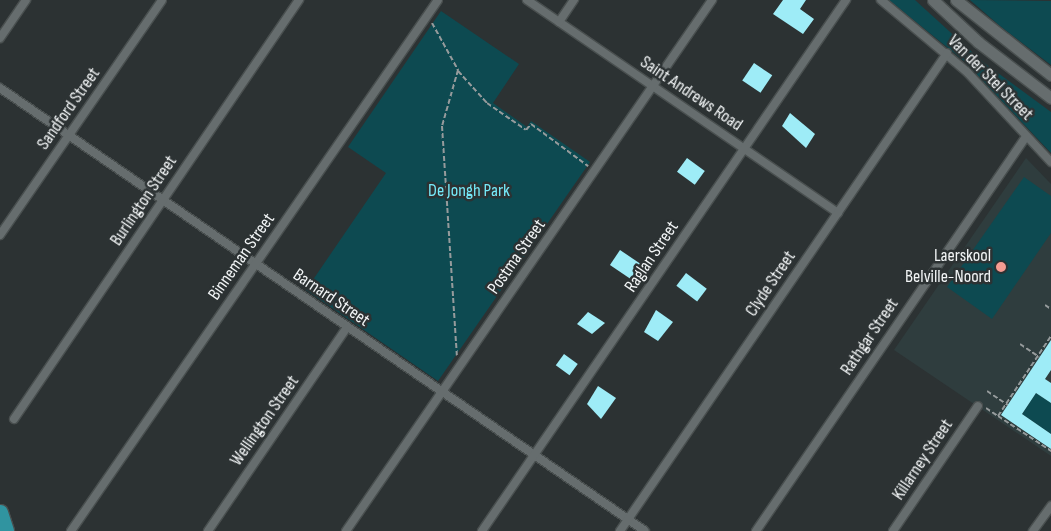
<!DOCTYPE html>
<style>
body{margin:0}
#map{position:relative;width:1051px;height:531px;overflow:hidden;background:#2c3233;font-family:"Sofia Sans Condensed",sans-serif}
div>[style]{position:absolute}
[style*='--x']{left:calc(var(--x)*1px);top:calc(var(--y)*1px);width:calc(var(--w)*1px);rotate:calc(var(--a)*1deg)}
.built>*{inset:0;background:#2f3d3e}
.green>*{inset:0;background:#0d4a51}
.building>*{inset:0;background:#9eecf7;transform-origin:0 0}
.path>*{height:2px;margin-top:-1px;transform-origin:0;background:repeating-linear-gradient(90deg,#969b9c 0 5px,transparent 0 7.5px)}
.roads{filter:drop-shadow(1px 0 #494f4f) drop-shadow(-1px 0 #494f4f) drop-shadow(0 1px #494f4f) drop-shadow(0 -1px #494f4f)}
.minor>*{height:8px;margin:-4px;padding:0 4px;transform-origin:4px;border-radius:4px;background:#666d6e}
.secondary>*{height:11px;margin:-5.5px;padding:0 5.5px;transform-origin:5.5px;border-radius:5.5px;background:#666d6e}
.motorway>*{height:15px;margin:-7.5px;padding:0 7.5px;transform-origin:7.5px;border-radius:7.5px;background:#3094a0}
.dots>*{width:14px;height:14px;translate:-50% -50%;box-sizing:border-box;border:2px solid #2c3233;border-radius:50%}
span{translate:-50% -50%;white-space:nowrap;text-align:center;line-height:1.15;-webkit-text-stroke:5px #2c3233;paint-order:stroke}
.street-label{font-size:18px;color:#f2f5f6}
.park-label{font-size:18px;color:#75eaf9}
.poi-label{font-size:18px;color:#f2f5f6}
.right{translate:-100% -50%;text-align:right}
</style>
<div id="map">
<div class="built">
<i style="clip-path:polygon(1026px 158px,1051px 184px,1051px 456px,894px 350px)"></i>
</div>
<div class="green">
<i style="clip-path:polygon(889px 0,915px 0,983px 62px,1051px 112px,1051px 153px,964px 61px)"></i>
<i style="clip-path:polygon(970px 0,1051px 1px,1051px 65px,1000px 26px)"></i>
<i style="clip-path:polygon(441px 11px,519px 64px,493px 103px,527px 127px,531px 121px,590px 162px,438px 381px,306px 290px,386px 173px,348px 147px)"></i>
<i style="clip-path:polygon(1024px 177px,1051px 196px,1051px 233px,992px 319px,947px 287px)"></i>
<i style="clip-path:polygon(1036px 393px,1051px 403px,1051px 434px,1022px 414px)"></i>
</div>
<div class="building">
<i style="clip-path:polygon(783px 0,806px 0,800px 9px,814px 19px,803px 34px,773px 14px)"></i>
<i style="left:754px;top:63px;width:22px;height:21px;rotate:34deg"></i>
<i style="clip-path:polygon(790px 113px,815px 134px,806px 148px,782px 126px)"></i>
<i style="left:687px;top:158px;width:22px;height:17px;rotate:36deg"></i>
<i style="left:620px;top:250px;width:25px;height:18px;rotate:34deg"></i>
<i style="left:686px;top:273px;width:26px;height:16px;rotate:37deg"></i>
<i style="clip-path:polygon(656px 310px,673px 322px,658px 341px,644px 332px)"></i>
<i style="clip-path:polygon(588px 312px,605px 323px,592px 334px,577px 324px)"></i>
<i style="clip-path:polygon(1051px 340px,1051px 370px,1045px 379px,1051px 383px,1051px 403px,1036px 393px,1022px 414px,1051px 434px,1051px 449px,1001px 415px)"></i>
<i style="left:564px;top:354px;width:17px;height:14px;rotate:36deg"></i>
<i style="clip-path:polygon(598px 386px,616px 398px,601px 419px,587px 404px)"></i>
</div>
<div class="path">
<i style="--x:432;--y:23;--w:54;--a:61"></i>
<i style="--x:458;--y:70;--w:58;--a:105.9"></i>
<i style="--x:442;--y:126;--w:230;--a:86.3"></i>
<i style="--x:458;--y:71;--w:43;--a:47.8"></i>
<i style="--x:487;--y:103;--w:47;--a:34.7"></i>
<i style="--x:526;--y:130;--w:8;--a:-50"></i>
<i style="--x:531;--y:124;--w:71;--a:36.4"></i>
<i style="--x:1045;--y:305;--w:7;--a:34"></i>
<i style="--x:1020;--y:344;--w:23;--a:34"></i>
<i style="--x:987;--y:391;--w:25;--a:34"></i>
<i style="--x:986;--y:408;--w:14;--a:34"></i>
<i style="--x:998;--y:416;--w:96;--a:-56.5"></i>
<i style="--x:998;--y:416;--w:64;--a:33.4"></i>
</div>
<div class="roads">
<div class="minor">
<i style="--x:527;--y:0;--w:377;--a:34.4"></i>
<i style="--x:881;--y:0;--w:112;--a:39.9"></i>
<i style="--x:967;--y:72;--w:123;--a:47"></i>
<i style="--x:559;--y:22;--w:27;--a:-56"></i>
<i style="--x:0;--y:38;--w:46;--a:-55.6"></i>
<i style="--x:0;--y:88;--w:782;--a:34.48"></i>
<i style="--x:0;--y:235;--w:285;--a:-55.4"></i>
<i style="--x:14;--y:419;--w:507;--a:-55.78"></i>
<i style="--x:71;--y:531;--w:645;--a:-55.35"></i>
<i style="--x:208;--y:531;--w:247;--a:-55.7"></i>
<i style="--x:346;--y:531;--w:645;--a:-55.42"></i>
<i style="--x:482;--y:531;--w:644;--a:-55.57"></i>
<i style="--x:620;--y:531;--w:579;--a:-55.62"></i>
<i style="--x:756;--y:531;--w:478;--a:-55.6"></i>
<i style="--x:893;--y:531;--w:151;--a:-55.8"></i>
<i style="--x:1033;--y:531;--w:31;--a:-54"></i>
</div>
<div class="secondary">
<i style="--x:933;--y:0;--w:62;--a:43"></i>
<i style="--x:978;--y:42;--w:92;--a:37.5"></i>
<i style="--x:956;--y:0;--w:121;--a:38.3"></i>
</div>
<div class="motorway">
<i style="--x:0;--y:512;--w:20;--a:72"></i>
</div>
</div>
<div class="dots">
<i style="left:1001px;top:267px;background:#f59c92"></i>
</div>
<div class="street-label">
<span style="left:990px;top:78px;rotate:45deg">Van der Stel Street</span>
<span style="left:691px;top:94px;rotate:34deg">Saint Andrews Road</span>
<span style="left:69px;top:109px;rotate:-55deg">Sandford Street</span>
<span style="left:144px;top:201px;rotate:-56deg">Burlington Street</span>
<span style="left:242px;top:257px;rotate:-55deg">Binneman Street</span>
<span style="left:517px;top:257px;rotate:-55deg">Postma Street</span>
<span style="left:652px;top:257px;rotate:-56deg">Raglan Street</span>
<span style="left:771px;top:284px;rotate:-56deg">Clyde Street</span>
<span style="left:331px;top:298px;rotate:34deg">Barnard Street</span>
<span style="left:870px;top:337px;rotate:-56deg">Rathgar Street</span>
<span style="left:265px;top:421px;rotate:-55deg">Wellington Street</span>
<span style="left:923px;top:460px;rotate:-56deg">Killarney Street</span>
</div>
<div class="park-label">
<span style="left:469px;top:191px">De Jongh Park</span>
</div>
<div class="poi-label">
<span class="right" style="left:991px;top:267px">Laerskool<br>Belville-Noord</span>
</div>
</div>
